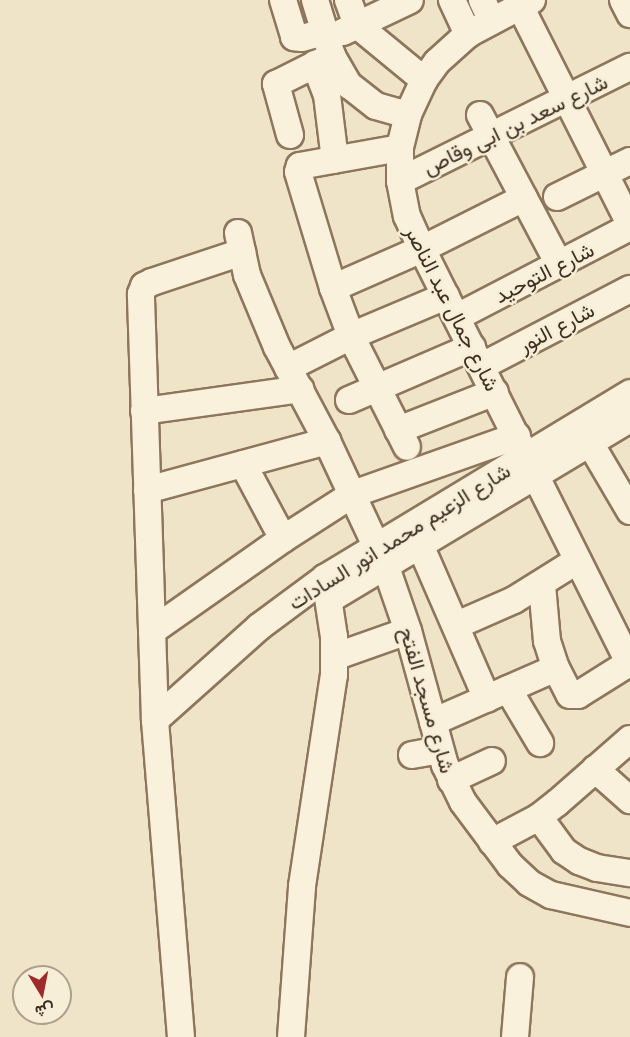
<!DOCTYPE html>
<meta charset="utf-8">
<style>
body{margin:0}
#map{position:relative;width:630px;height:1037px;overflow:hidden;background:#f0e4c8;font-family:"Noto Serif",Vazirmatn,serif}
div>[style]{position:absolute}
[style*='--x']{left:calc(var(--x)*1px);top:calc(var(--y)*1px);width:calc(var(--w)*1px);rotate:calc(var(--a)*1deg)}
.roads{filter:drop-shadow(2px 0 #8d765c) drop-shadow(-2px 0 #8d765c) drop-shadow(0 2px #8d765c) drop-shadow(0 -2px #8d765c)}
.minor>*{height:26px;margin:-13px;padding:0 13px;transform-origin:13px;border-radius:13px;background:#faf1dc}
span{translate:-50% -50%;white-space:nowrap;text-align:center;line-height:1.15;-webkit-text-stroke:5px #f7eed8;paint-order:stroke}
.street-label{font-size:21px;color:#3d2e20}
.north{position:absolute;left:12px;top:965px;width:60px;height:60px;box-sizing:border-box;background:#f7eed8;border:2px solid #ada18e;border-radius:50%;rotate:170deg;font-size:16px;font-weight:700;line-height:24px;text-align:center;color:#3d2e20}
.north::after{content:'';display:block;margin:auto;width:21px;height:27px;background:#9e2a2b;clip-path:polygon(50% 0,100% 100%,50% 72%,0 100%)}
</style>
<div id="map">
<div class="roads">
<div class="minor">
<i style="--x:283;--y:0;--w:39;--a:73"></i>
<i style="--x:294;--y:37;--w:8;--a:7"></i>
<i style="--x:302;--y:38;--w:23;--a:-15"></i>
<i style="--x:315;--y:0;--w:59;--a:73.1"></i>
<i style="--x:332;--y:56;--w:34;--a:60"></i>
<i style="--x:349;--y:85;--w:34;--a:38"></i>
<i style="--x:376;--y:106;--w:33;--a:16"></i>
<i style="--x:348;--y:0;--w:27;--a:70"></i>
<i style="--x:357;--y:25;--w:87;--a:39.4"></i>
<i style="--x:452;--y:0;--w:38;--a:65"></i>
<i style="--x:482;--y:0;--w:23;--a:65"></i>
<i style="--x:532;--y:0;--w:72;--a:152"></i>
<i style="--x:468;--y:34;--w:42;--a:137.9"></i>
<i style="--x:437;--y:62;--w:22;--a:126"></i>
<i style="--x:424;--y:80;--w:38;--a:115"></i>
<i style="--x:408;--y:115;--w:34;--a:104"></i>
<i style="--x:400;--y:148;--w:33;--a:90"></i>
<i style="--x:400;--y:181;--w:36;--a:79"></i>
<i style="--x:407;--y:216;--w:36;--a:66"></i>
<i style="--x:422;--y:249;--w:465;--a:63.4"></i>
<i style="--x:623;--y:0;--w:16;--a:63"></i>
<i style="--x:520;--y:6;--w:244;--a:63.2"></i>
<i style="--x:343;--y:32;--w:74;--a:-25.5"></i>
<i style="--x:315;--y:64;--w:33;--a:69"></i>
<i style="--x:327;--y:95;--w:65;--a:83"></i>
<i style="--x:480;--y:115;--w:169;--a:62.1"></i>
<i style="--x:290;--y:135;--w:53;--a:-105.4"></i>
<i style="--x:276;--y:84;--w:63;--a:-26.6"></i>
<i style="--x:400;--y:148;--w:102;--a:169.8"></i>
<i style="--x:300;--y:166;--w:6;--a:108"></i>
<i style="--x:298;--y:172;--w:121;--a:73.2"></i>
<i style="--x:333;--y:288;--w:51;--a:69.4"></i>
<i style="--x:351;--y:336;--w:124;--a:63.2"></i>
<i style="--x:400;--y:181;--w:257;--a:-26.4"></i>
<i style="--x:557;--y:197;--w:81;--a:-26.3"></i>
<i style="--x:238;--y:233;--w:43;--a:77.9"></i>
<i style="--x:247;--y:275;--w:78;--a:67.4"></i>
<i style="--x:277;--y:347;--w:106;--a:62"></i>
<i style="--x:327;--y:441;--w:139;--a:64.9"></i>
<i style="--x:386;--y:567;--w:68;--a:71"></i>
<i style="--x:408;--y:631;--w:139;--a:74.6"></i>
<i style="--x:445;--y:765;--w:41;--a:64.1"></i>
<i style="--x:463;--y:802;--w:79;--a:53.3"></i>
<i style="--x:510;--y:865;--w:26;--a:43"></i>
<i style="--x:529;--y:883;--w:25;--a:29"></i>
<i style="--x:551;--y:895;--w:81;--a:12.8"></i>
<i style="--x:333;--y:288;--w:97;--a:-23.7"></i>
<i style="--x:422;--y:249;--w:114;--a:-26.6"></i>
<i style="--x:457;--y:317;--w:195;--a:-27.5"></i>
<i style="--x:482;--y:366;--w:167;--a:-27.5"></i>
<i style="--x:288;--y:368;--w:71;--a:-26.9"></i>
<i style="--x:351;--y:336;--w:103;--a:-22.8"></i>
<i style="--x:349;--y:400;--w:134;--a:-23.3"></i>
<i style="--x:144;--y:411;--w:158;--a:-8"></i>
<i style="--x:398;--y:430;--w:104;--a:-21.4"></i>
<i style="--x:590;--y:443;--w:79;--a:59.5"></i>
<i style="--x:243;--y:464;--w:85;--a:61.9"></i>
<i style="--x:147;--y:490;--w:187;--a:-15.2"></i>
<i style="--x:414;--y:531;--w:183;--a:66.5"></i>
<i style="--x:542;--y:585;--w:56;--a:84.9"></i>
<i style="--x:547;--y:641;--w:28;--a:72"></i>
<i style="--x:556;--y:668;--w:30;--a:63"></i>
<i style="--x:570;--y:695;--w:8;--a:0"></i>
<i style="--x:578;--y:695;--w:60;--a:-32.1"></i>
<i style="--x:330;--y:599;--w:350;--a:-31"></i>
<i style="--x:457;--y:625;--w:62;--a:-23.7"></i>
<i style="--x:514;--y:600;--w:75;--a:-32"></i>
<i style="--x:152;--y:631;--w:160;--a:-35.1"></i>
<i style="--x:283;--y:539;--w:83;--a:-32.7"></i>
<i style="--x:353;--y:494;--w:174;--a:-19.5"></i>
<i style="--x:334;--y:657;--w:78;--a:-19.4"></i>
<i style="--x:508;--y:689;--w:63;--a:59.3"></i>
<i style="--x:155;--y:720;--w:140;--a:-41.8"></i>
<i style="--x:259;--y:627;--w:82;--a:-36.6"></i>
<i style="--x:325;--y:578;--w:357;--a:-31.2"></i>
<i style="--x:433;--y:722;--w:134;--a:-23.7"></i>
<i style="--x:412;--y:755;--w:28;--a:-10"></i>
<i style="--x:595;--y:769;--w:47;--a:41.5"></i>
<i style="--x:451;--y:780;--w:45;--a:-24.9"></i>
<i style="--x:539;--y:817;--w:42;--a:53.7"></i>
<i style="--x:564;--y:851;--w:18;--a:34"></i>
<i style="--x:579;--y:861;--w:19;--a:21"></i>
<i style="--x:597;--y:868;--w:33;--a:9"></i>
<i style="--x:492;--y:842;--w:53;--a:-28"></i>
<i style="--x:539;--y:817;--w:23;--a:-38"></i>
<i style="--x:557;--y:803;--w:97;--a:-41.2"></i>
<i style="--x:181;--y:1037;--w:318;--a:-94.7"></i>
<i style="--x:155;--y:720;--w:426;--a:-91.9"></i>
<i style="--x:141;--y:294;--w:9;--a:-69"></i>
<i style="--x:144;--y:286;--w:9;--a:-27"></i>
<i style="--x:152;--y:282;--w:95;--a:-18.4"></i>
<i style="--x:291;--y:1037;--w:151;--a:-85.8"></i>
<i style="--x:302;--y:886;--w:213;--a:-81.4"></i>
<i style="--x:334;--y:675;--w:38;--a:-90"></i>
<i style="--x:334;--y:637;--w:60;--a:-98.7"></i>
<i style="--x:515;--y:1037;--w:60;--a:-85.2"></i>
</div>
</div>
<div class="street-label">
<span style="left:515px;top:124px;rotate:-26deg">شارع سعد بن ابى وقاص</span>
<span style="left:544px;top:272px;rotate:-27deg">شارع التوحيد</span>
<span style="left:453px;top:308px;rotate:63deg">شارع جمال عبد الناصر</span>
<span style="left:556px;top:327px;rotate:-28deg">شارع النور</span>
<span style="left:399px;top:536px;rotate:-32deg">شارع الزعيم محمد انور السادات</span>
<span style="left:428px;top:700px;rotate:74deg">شارع مسجد الفتح</span>
</div>
<div class="north">ش</div>
</div>
